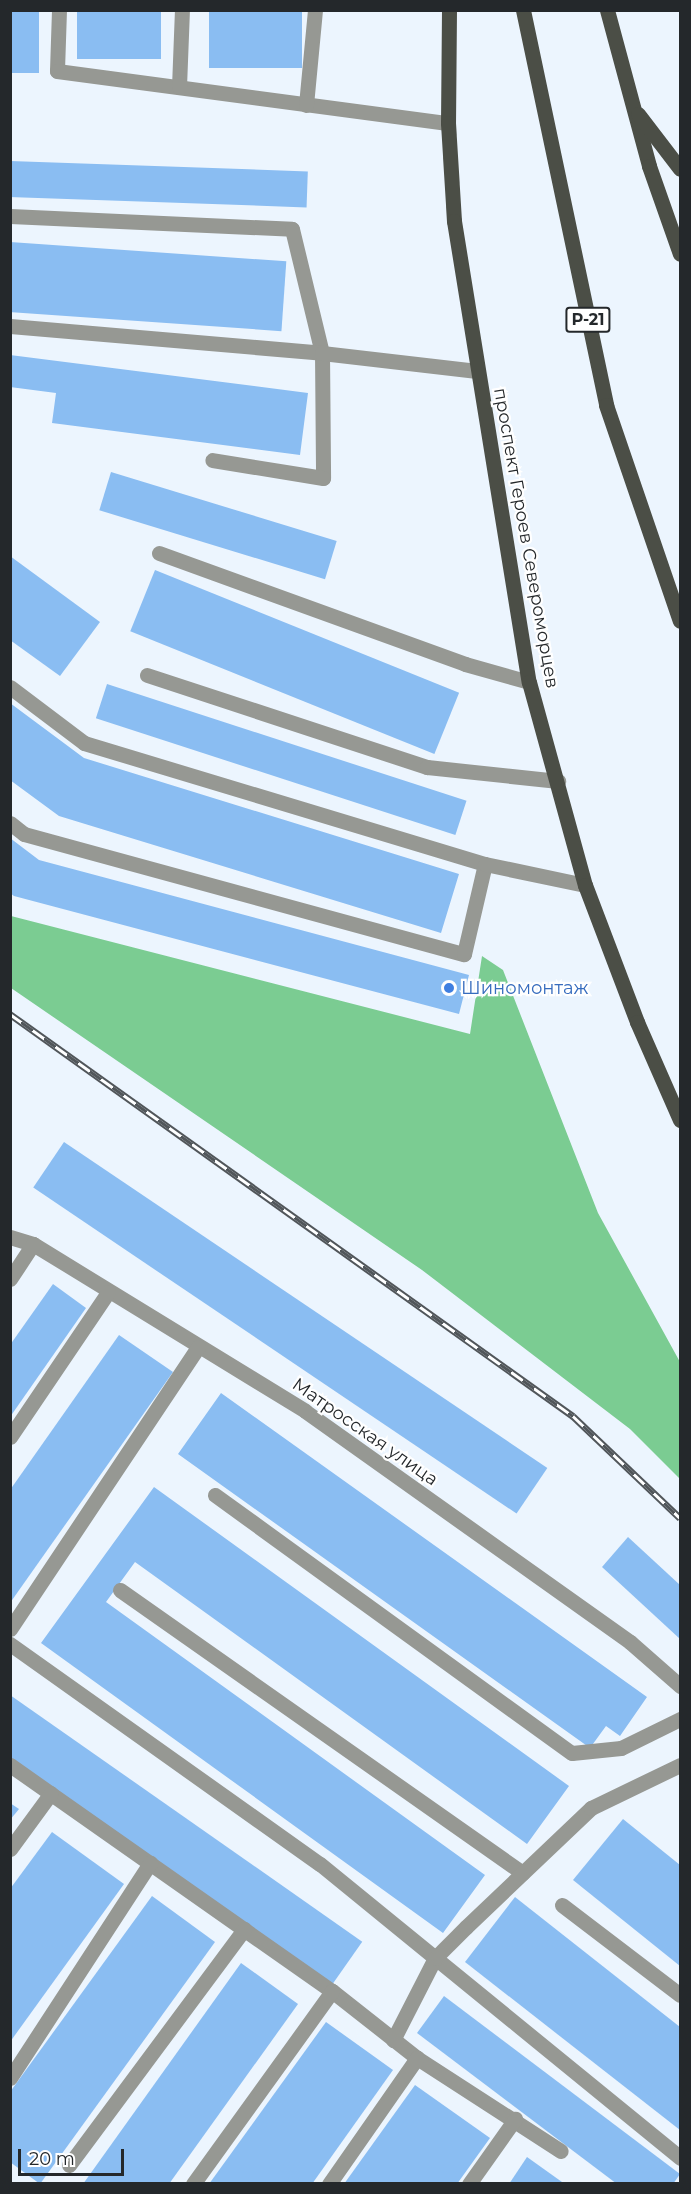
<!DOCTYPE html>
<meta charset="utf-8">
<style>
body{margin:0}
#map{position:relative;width:691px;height:2194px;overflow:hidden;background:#ecf5fe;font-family:Montserrat,sans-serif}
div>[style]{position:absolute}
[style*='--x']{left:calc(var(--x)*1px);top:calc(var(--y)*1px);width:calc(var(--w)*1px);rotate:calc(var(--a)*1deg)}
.forest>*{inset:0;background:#7bcc92}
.building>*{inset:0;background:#8abdf2;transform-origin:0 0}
.lane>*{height:15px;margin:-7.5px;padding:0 7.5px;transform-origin:7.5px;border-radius:7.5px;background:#969893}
.primary>*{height:15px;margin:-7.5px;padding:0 7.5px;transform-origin:7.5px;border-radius:7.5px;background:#4b4e46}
.rail>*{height:7px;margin-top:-3.5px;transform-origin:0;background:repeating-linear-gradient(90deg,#fff 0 14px,#51565a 0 28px);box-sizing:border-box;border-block:2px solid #51565a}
.dots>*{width:16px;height:16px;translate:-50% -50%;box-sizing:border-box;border:3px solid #fff;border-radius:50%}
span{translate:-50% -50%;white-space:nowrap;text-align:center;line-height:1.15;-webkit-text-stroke:4.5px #fff;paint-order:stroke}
.shield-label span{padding:2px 4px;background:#fff;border:2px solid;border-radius:4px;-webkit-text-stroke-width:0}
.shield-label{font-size:16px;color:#24282b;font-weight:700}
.street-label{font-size:18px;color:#24282b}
.shop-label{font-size:18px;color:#366cbe}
.left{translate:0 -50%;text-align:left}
.frame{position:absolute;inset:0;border:12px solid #24282b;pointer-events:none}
.scale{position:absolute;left:18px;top:2149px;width:106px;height:27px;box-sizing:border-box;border:3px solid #24282b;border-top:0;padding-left:8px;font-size:18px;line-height:21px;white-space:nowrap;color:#24282b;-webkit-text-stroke:4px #fff;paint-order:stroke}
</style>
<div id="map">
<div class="forest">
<i style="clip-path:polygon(11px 916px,470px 1034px,482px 956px,503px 970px,598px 1213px,680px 1362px,680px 1479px,630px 1429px,422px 1270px,11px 988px)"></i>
</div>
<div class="building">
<i style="left:10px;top:10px;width:29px;height:63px"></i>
<i style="left:77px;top:10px;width:84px;height:49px"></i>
<i style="left:209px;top:10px;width:93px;height:58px"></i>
<i style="left:10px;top:161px;width:298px;height:36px;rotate:2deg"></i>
<i style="left:10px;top:242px;width:277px;height:70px;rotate:4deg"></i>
<i style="clip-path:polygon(10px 355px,308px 393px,300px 455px,52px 423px,56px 393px,10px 387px)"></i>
<i style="left:111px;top:472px;width:236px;height:40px;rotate:17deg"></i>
<i style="clip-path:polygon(10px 556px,100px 622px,60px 676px,10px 640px)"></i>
<i style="left:155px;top:570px;width:328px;height:66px;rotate:22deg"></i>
<i style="left:107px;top:684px;width:378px;height:36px;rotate:18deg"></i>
<i style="clip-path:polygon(10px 703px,84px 758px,459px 874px,441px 933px,59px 816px,10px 780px)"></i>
<i style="clip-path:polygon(10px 838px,39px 860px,469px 975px,459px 1014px,14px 896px,10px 893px)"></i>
<i style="left:64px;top:1142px;width:583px;height:55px;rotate:34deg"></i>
<i style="clip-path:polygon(53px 1284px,86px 1308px,10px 1417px,10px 1345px)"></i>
<i style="clip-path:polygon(119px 1335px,173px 1372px,10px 1603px,10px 1490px)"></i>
<i style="clip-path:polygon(221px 1393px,647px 1697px,620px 1736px,606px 1726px,590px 1748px,178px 1454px)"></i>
<i style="clip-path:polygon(154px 1487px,569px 1786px,527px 1844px,135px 1562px,106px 1602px,485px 1875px,443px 1933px,41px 1643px)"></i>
<i style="clip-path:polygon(628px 1537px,680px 1585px,680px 1639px,602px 1567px)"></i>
<i style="left:10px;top:1695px;width:430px;height:52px;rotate:35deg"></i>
<i style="clip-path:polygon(10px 1803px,19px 1809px,10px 1820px)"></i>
<i style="clip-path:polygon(623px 1819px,680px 1865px,680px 1966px,573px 1880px)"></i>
<i style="clip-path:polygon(52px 1832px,124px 1884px,10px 2042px,10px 1889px)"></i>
<i style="clip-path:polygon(152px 1896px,215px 1942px,40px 2184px,10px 2162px,10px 2092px)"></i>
<i style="clip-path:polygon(515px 1897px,680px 2027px,680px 2130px,465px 1962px)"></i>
<i style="clip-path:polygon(241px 1963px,298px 2004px,169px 2184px,83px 2184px)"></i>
<i style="clip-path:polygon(444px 1996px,680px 2174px,673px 2184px,617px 2184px,417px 2033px)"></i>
<i style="clip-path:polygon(326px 2022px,393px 2070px,312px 2184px,209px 2184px)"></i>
<i style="clip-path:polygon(415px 2085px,490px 2138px,457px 2184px,344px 2184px)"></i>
<i style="clip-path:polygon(527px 2157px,562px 2182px,560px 2184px,509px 2184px)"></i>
</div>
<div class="lane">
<i style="--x:59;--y:10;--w:61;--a:91.9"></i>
<i style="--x:57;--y:71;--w:394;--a:7.6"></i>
<i style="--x:179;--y:87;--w:77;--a:-87.8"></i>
<i style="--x:306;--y:105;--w:95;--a:-84.6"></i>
<i style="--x:10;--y:216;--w:282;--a:2.6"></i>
<i style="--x:292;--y:229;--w:128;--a:76.4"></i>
<i style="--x:322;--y:353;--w:125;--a:89.5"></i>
<i style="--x:323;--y:478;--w:112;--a:-170.8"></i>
<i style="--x:10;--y:326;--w:313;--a:4.9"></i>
<i style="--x:322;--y:353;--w:156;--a:6.6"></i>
<i style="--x:159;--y:553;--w:326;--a:19.9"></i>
<i style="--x:465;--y:664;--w:66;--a:15.7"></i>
<i style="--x:147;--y:675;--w:295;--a:18.2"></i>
<i style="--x:427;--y:767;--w:132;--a:6.1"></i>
<i style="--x:10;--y:687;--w:93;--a:37.1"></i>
<i style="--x:84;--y:743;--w:419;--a:16.8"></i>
<i style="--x:10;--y:823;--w:18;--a:38"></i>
<i style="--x:24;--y:834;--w:456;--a:15.3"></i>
<i style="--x:464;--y:954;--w:92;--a:-76.9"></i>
<i style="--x:485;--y:864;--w:102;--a:11.9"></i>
<i style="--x:10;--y:1237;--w:24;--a:17"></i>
<i style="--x:33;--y:1244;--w:319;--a:31.5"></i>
<i style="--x:305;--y:1411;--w:399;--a:35.4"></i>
<i style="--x:630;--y:1642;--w:67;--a:41.3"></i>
<i style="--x:10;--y:1279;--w:42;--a:-56.7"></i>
<i style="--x:10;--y:1437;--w:175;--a:-55.9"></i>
<i style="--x:215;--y:1495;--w:440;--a:35.9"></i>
<i style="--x:572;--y:1753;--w:49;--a:-5.8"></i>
<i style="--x:621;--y:1748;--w:66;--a:-26.2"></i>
<i style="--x:120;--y:1590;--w:492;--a:35.1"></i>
<i style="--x:10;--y:1629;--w:339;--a:-56.3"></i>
<i style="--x:10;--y:1644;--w:380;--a:35.4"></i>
<i style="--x:320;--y:1864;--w:465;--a:39.2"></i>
<i style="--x:10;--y:1765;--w:393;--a:35.1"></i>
<i style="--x:332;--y:1991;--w:108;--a:38.2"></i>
<i style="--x:417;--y:2058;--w:171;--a:32.9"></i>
<i style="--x:10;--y:1849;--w:69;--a:-53.8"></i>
<i style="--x:562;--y:1905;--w:148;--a:37.3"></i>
<i style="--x:393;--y:2040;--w:92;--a:-62.9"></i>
<i style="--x:435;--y:1958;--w:44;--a:-45"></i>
<i style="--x:466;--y:1927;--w:173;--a:-43.6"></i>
<i style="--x:591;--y:1808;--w:99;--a:-25.8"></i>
<i style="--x:10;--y:2078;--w:257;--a:-56.9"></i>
<i style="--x:69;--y:2165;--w:294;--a:-53.4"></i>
<i style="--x:193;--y:2184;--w:238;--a:-54.2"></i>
<i style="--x:329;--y:2184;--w:154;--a:-55.1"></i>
<i style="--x:469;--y:2184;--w:80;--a:-54.7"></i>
</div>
<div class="primary">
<i style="--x:449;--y:10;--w:113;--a:90.5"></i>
<i style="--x:448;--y:123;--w:98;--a:86.5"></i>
<i style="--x:454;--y:221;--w:467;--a:80.8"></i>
<i style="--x:529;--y:682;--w:211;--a:74.6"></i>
<i style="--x:585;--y:885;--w:147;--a:69.2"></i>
<i style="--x:637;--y:1022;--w:107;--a:66.3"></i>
<i style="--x:523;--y:10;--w:404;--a:78.1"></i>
<i style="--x:606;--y:405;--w:228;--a:71.1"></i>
<i style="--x:607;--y:10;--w:162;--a:74.9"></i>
<i style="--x:649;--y:166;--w:93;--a:70.6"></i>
<i style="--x:638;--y:114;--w:69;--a:52.6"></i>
</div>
<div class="rail">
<i style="--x:10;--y:1014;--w:692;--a:35.53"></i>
<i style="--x:573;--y:1416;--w:148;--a:43.6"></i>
</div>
<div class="dots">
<i style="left:449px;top:988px;background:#3f7fe0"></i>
</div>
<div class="shield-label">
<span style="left:588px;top:320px">Р-21</span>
</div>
<div class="street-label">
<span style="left:526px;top:538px;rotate:80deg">проспект Героев Североморцев</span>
<span style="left:365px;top:1432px;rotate:35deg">Матросская улица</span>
</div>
<div class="shop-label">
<span class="left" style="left:461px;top:988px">Шиномонтаж</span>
</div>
<div class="frame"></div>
<div class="scale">20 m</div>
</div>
